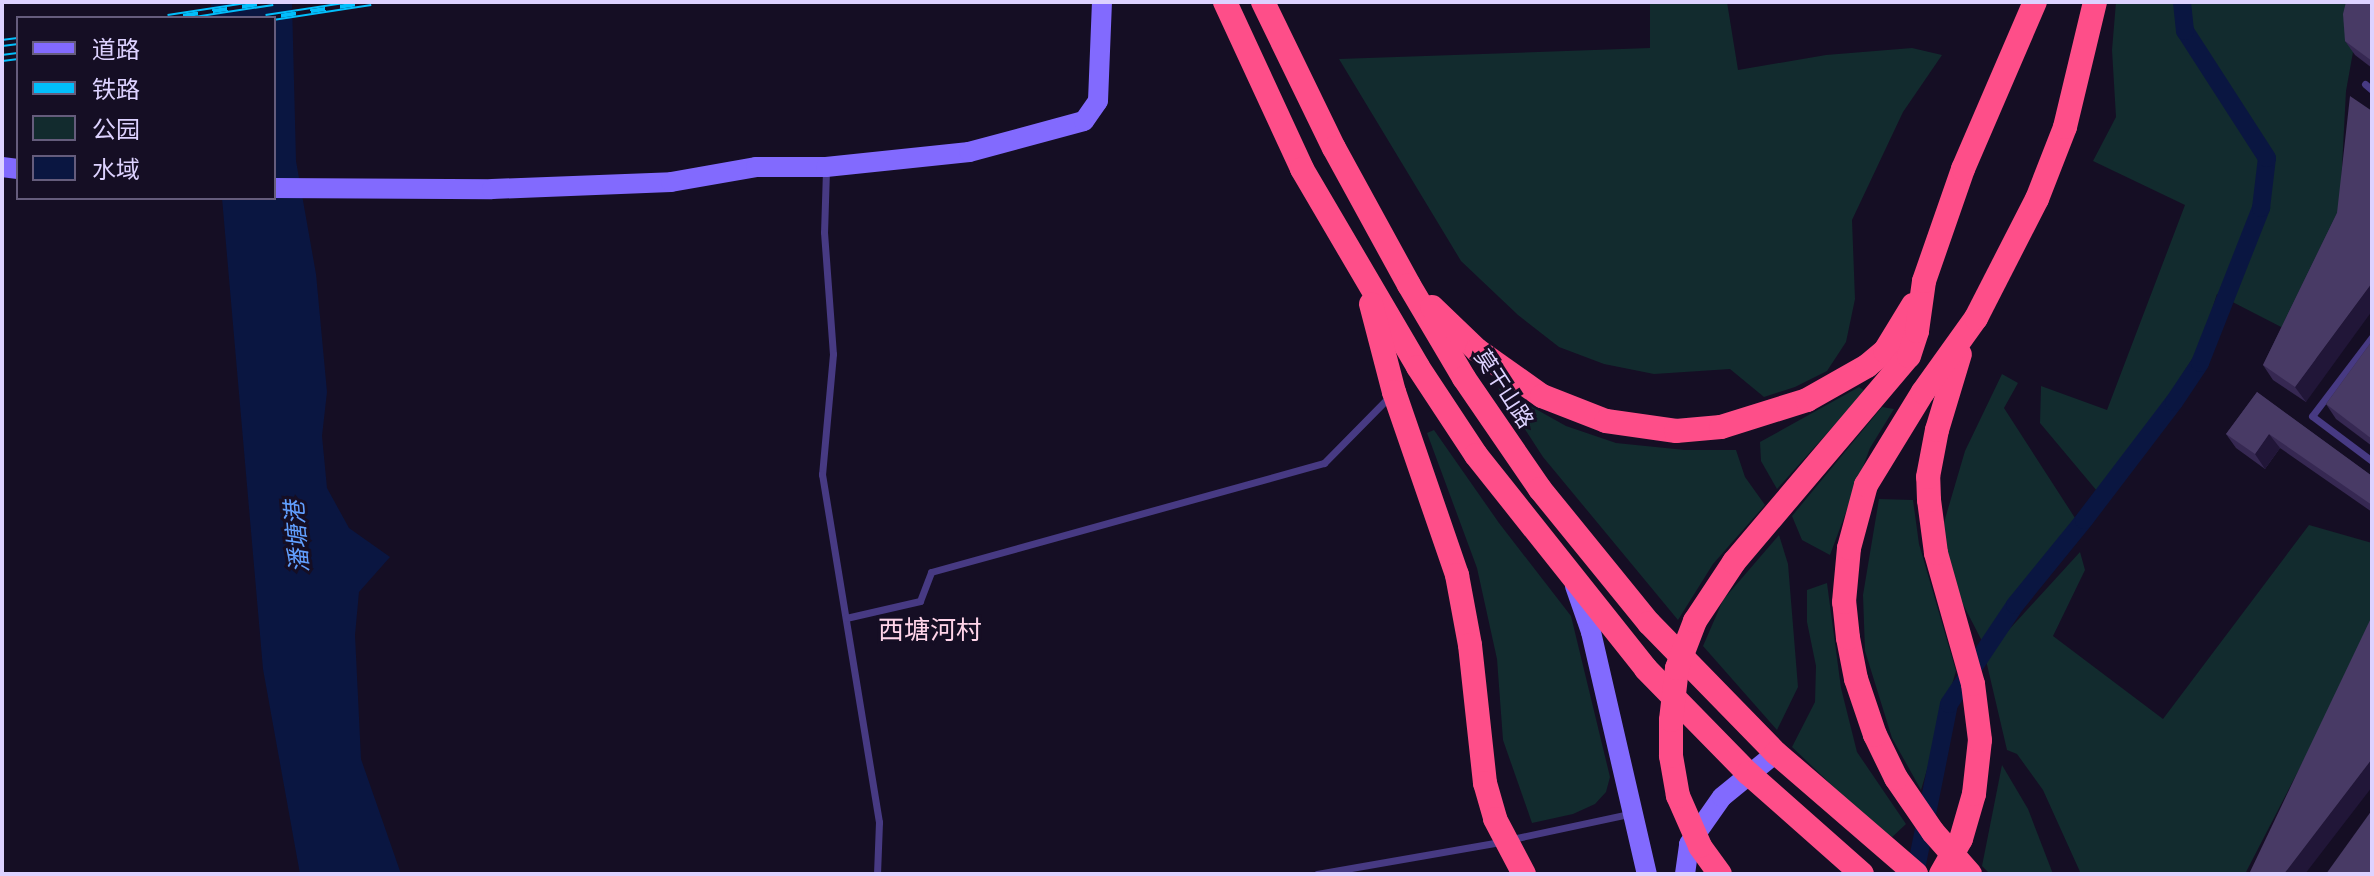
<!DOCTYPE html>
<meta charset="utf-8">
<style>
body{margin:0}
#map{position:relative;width:2374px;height:876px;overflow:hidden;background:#150e24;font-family:Jost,"Noto Sans SC",sans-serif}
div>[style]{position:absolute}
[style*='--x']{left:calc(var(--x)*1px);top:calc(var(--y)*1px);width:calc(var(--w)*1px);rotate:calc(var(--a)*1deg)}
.green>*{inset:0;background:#122b2e}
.water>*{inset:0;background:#0a1641}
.canal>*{height:18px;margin:-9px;padding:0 9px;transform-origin:9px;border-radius:9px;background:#0a1641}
.lane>*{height:7px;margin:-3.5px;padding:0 3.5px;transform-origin:3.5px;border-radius:3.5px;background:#473a83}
.secondary>*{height:20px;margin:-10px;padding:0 10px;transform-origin:10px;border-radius:10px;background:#826afe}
.highway>*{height:24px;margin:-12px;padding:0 12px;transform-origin:12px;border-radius:12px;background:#fe4e89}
.rail>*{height:8px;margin-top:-4px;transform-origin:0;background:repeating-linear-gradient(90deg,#150e24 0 15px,#02befb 0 30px);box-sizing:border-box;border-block:2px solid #02befb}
.wall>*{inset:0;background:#362852}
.shaded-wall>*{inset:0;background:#211638}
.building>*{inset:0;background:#483a65}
span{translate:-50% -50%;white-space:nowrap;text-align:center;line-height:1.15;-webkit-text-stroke:6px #150e24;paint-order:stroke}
.street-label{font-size:22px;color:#ddd2ff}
.water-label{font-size:24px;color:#619ffe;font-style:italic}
.quarter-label{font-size:26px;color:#ffd4e9}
.frame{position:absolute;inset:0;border:4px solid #ddd2ff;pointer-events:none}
.legend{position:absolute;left:16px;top:16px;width:260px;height:184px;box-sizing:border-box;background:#150e24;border:2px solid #655c7c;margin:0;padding:10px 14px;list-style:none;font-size:24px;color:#ddd2ff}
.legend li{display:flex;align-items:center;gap:16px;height:40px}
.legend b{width:40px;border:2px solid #655c7c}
</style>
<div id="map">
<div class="green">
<i style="clip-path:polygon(1650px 2px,1727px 2px,1738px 70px,1826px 55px,1912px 48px,1942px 55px,1903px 112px,1852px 220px,1855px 299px,1846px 342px,1827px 371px,1795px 387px,1764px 397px,1730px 369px,1654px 374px,1604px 364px,1559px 347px,1518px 315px,1461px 261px,1339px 59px,1650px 48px)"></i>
<i style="clip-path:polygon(2116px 2px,2362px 2px,2346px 91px,2339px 224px,2287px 330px,2217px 294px,2200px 347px,2146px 430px,2097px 491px,2040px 423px,2041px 386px,2107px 410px,2185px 205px,2093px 161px,2116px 117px,2112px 50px)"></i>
<i style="clip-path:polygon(2002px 374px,2018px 383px,2004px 408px,2075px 518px,1982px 641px,1953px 585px,1940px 536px,1965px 451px)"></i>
<i style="clip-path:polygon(1859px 387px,1865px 391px,1777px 489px,1761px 461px,1760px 442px)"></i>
<i style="clip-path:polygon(1498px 388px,1566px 426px,1616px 443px,1685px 450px,1736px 450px,1745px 477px,1765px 505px,1713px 564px,1678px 620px,1543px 457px)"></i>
<i style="clip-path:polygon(1882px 407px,1894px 409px,1870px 448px,1830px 555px,1802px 540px,1792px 516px)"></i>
<i style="clip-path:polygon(1434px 430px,1499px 523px,1571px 616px,1610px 777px,1606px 792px,1595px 804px,1573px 814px,1532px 823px,1503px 740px,1497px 659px,1477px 568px,1427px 433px)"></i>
<i style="clip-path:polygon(1879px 499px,1913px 500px,1919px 544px,1956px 671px,1921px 790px,1892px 738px,1865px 651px,1863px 595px)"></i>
<i style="clip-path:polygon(2309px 525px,2372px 543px,2372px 628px,2245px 874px,2081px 874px,2043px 790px,2017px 754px,2007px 750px,1985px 656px,2080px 552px,2085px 570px,2053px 636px,2163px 719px)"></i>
<i style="clip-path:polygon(1779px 535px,1788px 564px,1798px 687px,1777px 730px,1703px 646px,1723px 600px)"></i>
<i style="clip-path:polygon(1827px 583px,1841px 688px,1857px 752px,1906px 824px,1889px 840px,1792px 747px,1815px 702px,1816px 666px,1807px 622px,1807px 590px)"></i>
<i style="clip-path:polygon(2002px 765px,2028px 809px,2053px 874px,1990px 874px,1982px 866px)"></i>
</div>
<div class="water">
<i style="clip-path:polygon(211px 2px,292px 2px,296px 161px,316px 274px,327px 392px,322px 436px,327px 488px,349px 528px,390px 557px,359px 592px,355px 635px,361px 759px,401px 874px,300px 874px,263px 669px,222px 198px,274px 198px,274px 18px,212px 18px)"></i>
</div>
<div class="canal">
<i style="--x:1915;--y:874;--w:173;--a:-78.7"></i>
<i style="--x:1949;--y:704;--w:119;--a:-56.3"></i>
<i style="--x:2015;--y:605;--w:109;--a:-50.9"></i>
<i style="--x:2084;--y:520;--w:148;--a:-52.7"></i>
<i style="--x:2174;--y:402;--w:47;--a:-56.3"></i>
<i style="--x:2200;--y:363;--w:167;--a:-68.5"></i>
<i style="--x:2261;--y:208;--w:50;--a:-83.2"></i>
<i style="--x:2267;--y:158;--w:151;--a:-122.8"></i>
<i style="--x:2185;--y:31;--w:29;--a:-96"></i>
</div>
<div class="lane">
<i style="--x:2365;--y:84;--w:9;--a:41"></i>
<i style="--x:826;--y:170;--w:62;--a:91.8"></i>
<i style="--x:824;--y:232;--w:122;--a:85.8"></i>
<i style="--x:833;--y:354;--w:121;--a:95.2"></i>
<i style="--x:822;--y:474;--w:353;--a:80.7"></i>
<i style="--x:879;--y:822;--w:52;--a:92.2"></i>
<i style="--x:2372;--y:337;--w:99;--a:127.2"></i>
<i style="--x:2312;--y:416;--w:75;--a:36.9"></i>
<i style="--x:846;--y:618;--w:76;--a:-12.9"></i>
<i style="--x:920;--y:601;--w:31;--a:-69"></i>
<i style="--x:931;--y:572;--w:408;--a:-15.5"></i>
<i style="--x:1324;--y:463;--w:94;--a:-45.4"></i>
<i style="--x:1512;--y:839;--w:120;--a:-12.1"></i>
<i style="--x:1317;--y:874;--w:186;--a:-9.9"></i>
</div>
<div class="secondary">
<i style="--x:2;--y:167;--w:16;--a:7"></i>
<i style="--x:274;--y:188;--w:218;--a:0.3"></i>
<i style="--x:492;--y:189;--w:179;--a:-2.2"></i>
<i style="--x:671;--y:182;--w:86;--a:-10"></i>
<i style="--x:756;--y:167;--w:70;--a:0"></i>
<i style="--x:826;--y:167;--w:144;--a:-6"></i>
<i style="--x:969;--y:152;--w:119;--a:-15.1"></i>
<i style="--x:1084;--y:121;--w:24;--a:-55"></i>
<i style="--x:1098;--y:101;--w:99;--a:-87.7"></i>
<i style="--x:1575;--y:586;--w:49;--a:70.8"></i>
<i style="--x:1591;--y:632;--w:248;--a:77"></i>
<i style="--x:1685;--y:874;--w:30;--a:-82"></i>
<i style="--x:1689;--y:844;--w:57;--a:-54.9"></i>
<i style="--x:1722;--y:797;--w:70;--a:-39.2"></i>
</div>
<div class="highway">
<i style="--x:1225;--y:2;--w:184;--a:65.2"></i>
<i style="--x:1302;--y:169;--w:229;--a:59.6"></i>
<i style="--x:1418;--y:367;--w:105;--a:56.6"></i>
<i style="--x:1476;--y:455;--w:273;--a:51.5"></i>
<i style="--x:1646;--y:669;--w:146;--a:45.6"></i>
<i style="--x:1748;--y:773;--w:152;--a:41.5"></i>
<i style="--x:1263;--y:2;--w:162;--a:64.1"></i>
<i style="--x:1334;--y:148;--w:156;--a:61.3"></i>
<i style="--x:1409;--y:285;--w:108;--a:59.4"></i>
<i style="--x:1464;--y:378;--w:135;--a:55.6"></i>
<i style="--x:1540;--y:489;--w:173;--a:50.9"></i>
<i style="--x:1649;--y:623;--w:182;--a:45.7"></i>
<i style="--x:1776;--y:753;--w:185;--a:40.8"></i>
<i style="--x:1371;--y:304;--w:91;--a:75.4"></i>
<i style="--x:1394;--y:392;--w:194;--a:71"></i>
<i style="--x:1457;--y:575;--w:71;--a:79.5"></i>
<i style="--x:1470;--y:645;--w:139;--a:83.8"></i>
<i style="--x:1485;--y:783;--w:37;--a:74"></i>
<i style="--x:1495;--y:819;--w:62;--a:62.2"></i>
<i style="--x:1432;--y:307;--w:62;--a:43.7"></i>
<i style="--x:1477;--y:350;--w:80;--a:35.3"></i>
<i style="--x:1542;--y:396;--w:69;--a:21.3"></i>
<i style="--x:1606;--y:421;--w:71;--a:8.1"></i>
<i style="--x:1676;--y:431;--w:45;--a:-5.1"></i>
<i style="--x:1721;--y:427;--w:90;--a:-17.4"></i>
<i style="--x:1807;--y:400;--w:69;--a:-29.5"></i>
<i style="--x:1867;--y:366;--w:23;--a:-40"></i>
<i style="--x:1885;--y:351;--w:54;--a:-58.7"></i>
<i style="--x:1720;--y:874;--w:34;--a:-126"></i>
<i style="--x:1700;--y:846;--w:55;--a:-113.7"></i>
<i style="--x:1678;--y:796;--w:41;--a:-99.9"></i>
<i style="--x:1671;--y:756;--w:36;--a:-90"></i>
<i style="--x:1671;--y:720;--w:52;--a:-83.4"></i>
<i style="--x:1677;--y:668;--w:50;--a:-69"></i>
<i style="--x:1695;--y:621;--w:71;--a:-56.5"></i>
<i style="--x:1734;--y:562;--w:270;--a:-49.7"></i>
<i style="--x:1909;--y:356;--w:26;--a:-72"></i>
<i style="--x:1917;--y:331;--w:50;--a:-82"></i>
<i style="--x:1924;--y:281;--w:119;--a:-70.8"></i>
<i style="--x:1963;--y:169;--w:182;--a:-66.7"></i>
<i style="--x:1941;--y:874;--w:40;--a:-60.3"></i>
<i style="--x:1961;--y:839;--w:47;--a:-73.9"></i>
<i style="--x:1974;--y:794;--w:54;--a:-83.7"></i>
<i style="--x:1980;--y:740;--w:56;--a:-97.1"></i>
<i style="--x:1973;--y:684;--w:136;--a:-105.8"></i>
<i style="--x:1936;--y:553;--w:53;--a:-97.5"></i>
<i style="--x:1929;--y:500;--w:23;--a:-92"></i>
<i style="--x:1928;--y:477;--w:48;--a:-79.2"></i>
<i style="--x:1937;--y:430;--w:79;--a:-73.2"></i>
<i style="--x:1970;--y:874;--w:56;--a:-131.4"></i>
<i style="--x:1933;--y:832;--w:65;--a:-124.4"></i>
<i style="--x:1896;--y:778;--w:48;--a:-116"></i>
<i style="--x:1875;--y:735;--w:59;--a:-108.7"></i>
<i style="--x:1856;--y:679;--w:42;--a:-101"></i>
<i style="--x:1848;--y:638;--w:36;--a:-96"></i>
<i style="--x:1844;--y:602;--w:54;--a:-84.7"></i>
<i style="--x:1849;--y:548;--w:65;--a:-74.9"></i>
<i style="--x:1866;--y:485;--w:109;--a:-58.5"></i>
<i style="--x:1923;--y:392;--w:91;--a:-54.4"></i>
<i style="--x:1976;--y:318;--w:134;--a:-62.9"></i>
<i style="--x:2037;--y:199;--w:77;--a:-68.7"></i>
<i style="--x:2065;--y:127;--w:129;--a:-76.5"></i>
</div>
<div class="rail">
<i style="--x:168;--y:18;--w:106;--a:-8.7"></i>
<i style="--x:266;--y:18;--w:106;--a:-8.7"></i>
<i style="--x:2;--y:43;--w:16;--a:-7"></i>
<i style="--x:2;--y:58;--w:16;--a:-7"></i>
</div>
<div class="wall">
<i style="clip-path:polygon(2372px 2px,2372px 68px,2355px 55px,2345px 41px)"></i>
<i style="clip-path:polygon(2372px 111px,2306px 402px,2273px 380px,2263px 365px,2337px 213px)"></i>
<i style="clip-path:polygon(2372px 341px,2372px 446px,2336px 419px,2326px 404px)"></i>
<i style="clip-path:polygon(2257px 392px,2372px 476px,2372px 512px,2280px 448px,2265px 469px,2236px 448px,2226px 434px)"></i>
</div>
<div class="shaded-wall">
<i style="clip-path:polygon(2372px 283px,2372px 311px,2306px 402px,2295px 387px)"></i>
<i style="clip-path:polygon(2269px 434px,2280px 448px,2265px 469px,2255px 454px)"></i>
<i style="clip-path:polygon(2372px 759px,2372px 787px,2305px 874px,2284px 874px)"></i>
</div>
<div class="building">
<i style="clip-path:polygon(2346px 2px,2372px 2px,2372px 61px,2345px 41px,2343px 14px)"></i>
<i style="clip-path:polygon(2350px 96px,2372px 111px,2372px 283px,2295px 387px,2263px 365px,2337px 213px)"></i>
<i style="clip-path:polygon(2372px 341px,2372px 439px,2326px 404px)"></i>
<i style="clip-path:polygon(2257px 392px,2372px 476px,2372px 505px,2269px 434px,2255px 454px,2226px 434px)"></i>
<i style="clip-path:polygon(2372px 616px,2372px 759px,2284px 874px,2249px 874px)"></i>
<i style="clip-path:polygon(2372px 810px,2372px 874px,2326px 874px)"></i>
</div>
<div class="street-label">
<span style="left:1504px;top:389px;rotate:57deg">莫干山路</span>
</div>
<div class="water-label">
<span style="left:297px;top:537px;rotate:-95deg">潘塘港</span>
</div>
<div class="quarter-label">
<span style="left:930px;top:631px">西塘河村</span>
</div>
<div class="frame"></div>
<ul class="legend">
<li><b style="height:10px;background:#826afe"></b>道路</li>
<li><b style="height:10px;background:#02befb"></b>铁路</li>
<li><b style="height:22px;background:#122b2e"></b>公园</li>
<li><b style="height:22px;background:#0a1641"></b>水域</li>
</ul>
</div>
